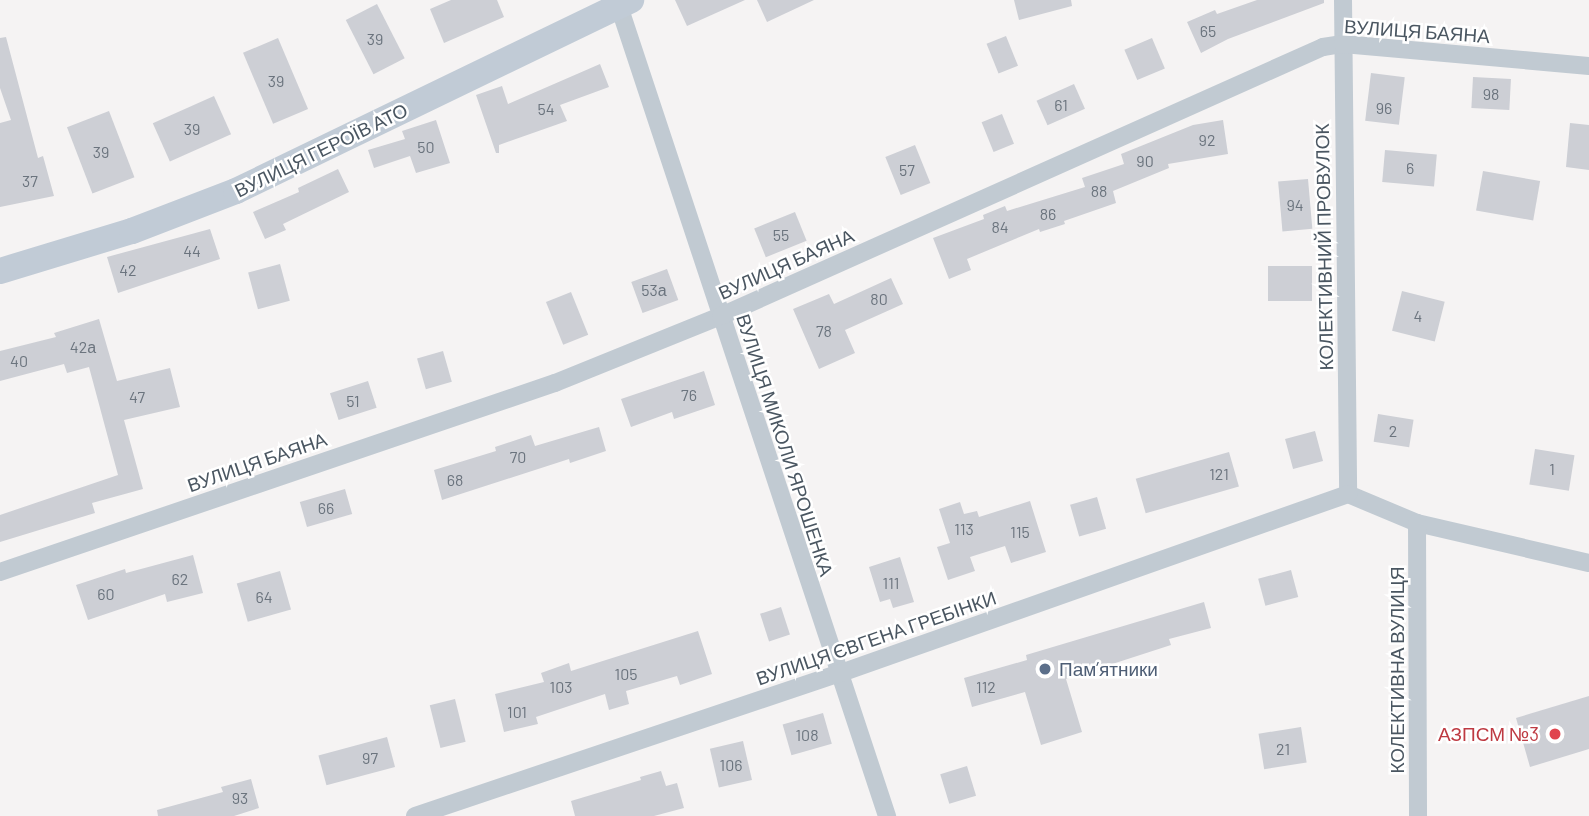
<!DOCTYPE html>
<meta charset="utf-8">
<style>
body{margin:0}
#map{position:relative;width:1589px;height:816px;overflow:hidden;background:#f5f3f3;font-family:Barlow,sans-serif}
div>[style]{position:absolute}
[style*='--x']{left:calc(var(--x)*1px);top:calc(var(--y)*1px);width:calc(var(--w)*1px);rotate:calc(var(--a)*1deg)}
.building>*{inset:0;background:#cdcfd5;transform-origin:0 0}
.street>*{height:18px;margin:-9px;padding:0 9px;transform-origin:9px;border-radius:9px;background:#c1cad2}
.secondary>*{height:26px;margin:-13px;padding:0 13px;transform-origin:13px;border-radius:13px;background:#c1cbd6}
.dots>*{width:19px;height:19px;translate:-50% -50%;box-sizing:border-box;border:4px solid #fff;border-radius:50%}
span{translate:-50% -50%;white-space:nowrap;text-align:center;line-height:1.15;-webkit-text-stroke:5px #fff;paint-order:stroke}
.number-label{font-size:16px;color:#6b747e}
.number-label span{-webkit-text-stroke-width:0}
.street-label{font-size:19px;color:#4a5661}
.service-label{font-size:19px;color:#4e5e75}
.left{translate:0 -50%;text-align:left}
.health-label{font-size:19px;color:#be3a42}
.right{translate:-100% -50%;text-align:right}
</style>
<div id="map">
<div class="building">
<i style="clip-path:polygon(451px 0,497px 0,504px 17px,444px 43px,430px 9px)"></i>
<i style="clip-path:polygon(675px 0,745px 0,687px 26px)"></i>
<i style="clip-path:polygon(757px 0,814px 0,767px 22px)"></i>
<i style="clip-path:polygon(1014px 0,1071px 0,1072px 6px,1019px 20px)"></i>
<i style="clip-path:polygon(1257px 0,1324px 0,1324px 3px,1228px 39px,1201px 53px,1187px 22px,1215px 10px,1217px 14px)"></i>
<i style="left:377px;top:4px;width:61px;height:35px;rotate:63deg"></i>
<i style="left:1006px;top:36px;width:32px;height:21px;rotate:68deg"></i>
<i style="clip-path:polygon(6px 37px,38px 158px,43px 156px,54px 196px,0 207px,0 123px,11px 120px,0 88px,0 38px)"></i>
<i style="left:278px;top:38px;width:77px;height:38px;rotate:67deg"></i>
<i style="left:1152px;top:38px;width:33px;height:30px;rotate:67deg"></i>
<i style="clip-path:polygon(600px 64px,609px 87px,560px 105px,567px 121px,499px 145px,499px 153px,496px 153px,476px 95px,502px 86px,508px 104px)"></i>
<i style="left:1371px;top:73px;width:34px;height:48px;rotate:7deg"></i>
<i style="left:1473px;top:77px;width:38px;height:31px;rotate:3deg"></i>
<i style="left:1074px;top:84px;width:27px;height:41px;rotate:66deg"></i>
<i style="left:214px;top:96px;width:42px;height:67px;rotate:66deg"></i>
<i style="left:109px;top:111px;width:71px;height:45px;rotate:69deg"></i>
<i style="left:1002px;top:114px;width:32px;height:22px;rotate:68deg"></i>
<i style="clip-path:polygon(436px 120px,450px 163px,416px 173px,410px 156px,374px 168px,368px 150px,405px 139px,402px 131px)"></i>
<i style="clip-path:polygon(1223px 120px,1228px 154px,1168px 164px,1169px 168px,1113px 191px,1116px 203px,1064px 221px,1065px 224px,1040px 232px,1039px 229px,967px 259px,971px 270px,949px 279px,933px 238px,984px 219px,983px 215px,1005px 206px,1007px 211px,1085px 187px,1082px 178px,1124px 164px,1121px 154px,1193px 125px)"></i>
<i style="clip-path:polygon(1570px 123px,1589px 125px,1589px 170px,1566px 167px)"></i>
<i style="left:915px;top:145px;width:41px;height:32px;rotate:68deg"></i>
<i style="left:1385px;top:150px;width:52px;height:32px;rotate:5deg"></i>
<i style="clip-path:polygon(338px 169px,349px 192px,283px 224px,286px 230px,265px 239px,253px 212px,299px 192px,298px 188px)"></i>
<i style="left:1483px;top:171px;width:58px;height:40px;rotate:10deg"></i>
<i style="left:1308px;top:179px;width:50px;height:30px;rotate:85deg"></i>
<i style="left:795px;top:212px;width:31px;height:44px;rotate:68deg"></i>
<i style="clip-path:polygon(210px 229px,220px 259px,118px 293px,107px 257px)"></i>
<i style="left:280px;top:264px;width:38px;height:33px;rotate:75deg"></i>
<i style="left:1268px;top:266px;width:44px;height:35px"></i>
<i style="left:667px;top:269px;width:33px;height:38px;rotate:70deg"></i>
<i style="clip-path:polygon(891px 278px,903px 304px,845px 330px,855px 353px,819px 369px,793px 309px,829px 294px,834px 304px)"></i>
<i style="left:1402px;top:291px;width:44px;height:41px;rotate:14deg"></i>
<i style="left:571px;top:292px;width:46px;height:27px;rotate:68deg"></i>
<i style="clip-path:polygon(99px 319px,117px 381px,170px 368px,180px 407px,124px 420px,143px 489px,92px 503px,95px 513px,0 542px,0 515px,118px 475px,89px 367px,67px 373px,64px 364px,0 381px,0 351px,56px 337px,54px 333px)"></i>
<i style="left:443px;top:351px;width:32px;height:27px;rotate:74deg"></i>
<i style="clip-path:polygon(704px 371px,715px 405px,674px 419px,672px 412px,631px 427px,621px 399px)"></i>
<i style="left:368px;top:381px;width:28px;height:40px;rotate:72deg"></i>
<i style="left:1378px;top:414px;width:36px;height:28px;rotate:9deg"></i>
<i style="clip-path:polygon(599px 427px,606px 451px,570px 463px,569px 459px,442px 500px,434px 470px,496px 451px,495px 447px,531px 435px,535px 446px)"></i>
<i style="left:1315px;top:431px;width:31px;height:31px;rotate:75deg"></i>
<i style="left:1535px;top:449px;width:40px;height:36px;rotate:9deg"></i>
<i style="left:1229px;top:452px;width:36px;height:97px;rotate:74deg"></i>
<i style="left:345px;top:489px;width:26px;height:47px;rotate:74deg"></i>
<i style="left:1097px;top:497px;width:33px;height:28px;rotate:74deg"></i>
<i style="clip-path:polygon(1030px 501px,1046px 552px,1011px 563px,1005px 546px,970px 557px,975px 571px,948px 580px,937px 547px,950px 543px,939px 509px,960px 502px,964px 514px,977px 511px,979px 517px)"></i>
<i style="clip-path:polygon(193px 555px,203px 593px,167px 602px,165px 594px,88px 620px,76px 585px,125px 569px,126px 573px)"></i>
<i style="clip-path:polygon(900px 557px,914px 602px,893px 608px,890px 599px,880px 602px,869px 567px)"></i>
<i style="left:1291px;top:570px;width:28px;height:34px;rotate:75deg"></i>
<i style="left:280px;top:571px;width:40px;height:45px;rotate:74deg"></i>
<i style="clip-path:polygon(1204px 602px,1211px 628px,1169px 639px,1171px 645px,1066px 679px,1082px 732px,1041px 745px,1025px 692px,972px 707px,964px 678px,1027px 660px,1026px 655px)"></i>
<i style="left:781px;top:607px;width:29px;height:22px;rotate:72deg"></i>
<i style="clip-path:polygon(698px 631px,712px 674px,680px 685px,677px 676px,626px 691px,629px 704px,609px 710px,605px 694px,536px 717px,538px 724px,504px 732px,495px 694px,544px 682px,541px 673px,569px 663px,571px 671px)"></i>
<i style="clip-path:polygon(1589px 696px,1589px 749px,1530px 767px,1516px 718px)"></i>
<i style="left:455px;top:699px;width:44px;height:26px;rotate:76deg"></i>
<i style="left:823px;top:713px;width:32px;height:42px;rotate:74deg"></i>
<i style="left:1301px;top:727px;width:36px;height:43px;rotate:81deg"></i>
<i style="left:387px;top:737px;width:31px;height:71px;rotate:75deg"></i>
<i style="left:743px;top:741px;width:40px;height:34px;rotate:77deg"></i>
<i style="left:967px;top:766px;width:31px;height:28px;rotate:73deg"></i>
<i style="clip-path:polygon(661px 771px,666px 786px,677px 783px,684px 808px,654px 816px,575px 816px,571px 801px,641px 780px,640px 777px)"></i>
<i style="clip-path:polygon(251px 779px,259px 808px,234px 816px,158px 816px,157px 810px,223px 792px,221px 787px)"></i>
</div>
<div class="street">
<i style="--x:617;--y:0;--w:860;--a:71.69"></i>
<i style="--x:1343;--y:0;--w:494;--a:89.4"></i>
<i style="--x:1348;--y:494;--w:75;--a:22.8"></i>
<i style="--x:1417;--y:523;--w:177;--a:13.1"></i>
<i style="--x:1417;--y:523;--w:293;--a:89.8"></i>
<i style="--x:0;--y:572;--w:586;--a:-18.81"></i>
<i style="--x:555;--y:383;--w:179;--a:-22"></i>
<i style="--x:721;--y:316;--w:659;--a:-24.08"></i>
<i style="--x:1323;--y:47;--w:20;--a:-9"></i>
<i style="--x:1343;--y:44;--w:247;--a:5.1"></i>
<i style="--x:415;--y:816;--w:446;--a:-18.6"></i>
<i style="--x:838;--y:674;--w:541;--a:-19.44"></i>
</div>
<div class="secondary">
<i style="--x:0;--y:271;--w:138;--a:-16.9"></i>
<i style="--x:132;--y:231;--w:111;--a:-21"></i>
<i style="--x:236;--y:191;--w:439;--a:-25.8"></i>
</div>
<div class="dots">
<i style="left:1045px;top:669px;background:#5c6f8a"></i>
<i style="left:1555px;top:734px;background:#e0444e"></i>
</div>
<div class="number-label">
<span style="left:1208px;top:31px">65</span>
<span style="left:375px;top:39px">39</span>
<span style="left:276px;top:81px">39</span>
<span style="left:1491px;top:94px">98</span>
<span style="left:1061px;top:105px">61</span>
<span style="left:1384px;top:108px">96</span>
<span style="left:546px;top:109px">54</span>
<span style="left:192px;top:129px">39</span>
<span style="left:1207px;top:140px">92</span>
<span style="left:426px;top:147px">50</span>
<span style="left:101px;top:152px">39</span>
<span style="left:1145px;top:161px">90</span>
<span style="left:1410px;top:168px">6</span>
<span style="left:907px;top:170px">57</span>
<span style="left:30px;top:181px">37</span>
<span style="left:1099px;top:191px">88</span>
<span style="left:1295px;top:205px">94</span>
<span style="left:1048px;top:214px">86</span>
<span style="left:1000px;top:227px">84</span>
<span style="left:781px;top:235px">55</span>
<span style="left:192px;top:251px">44</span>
<span style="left:128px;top:270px">42</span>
<span style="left:654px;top:290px">53а</span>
<span style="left:879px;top:299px">80</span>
<span style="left:1418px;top:316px">4</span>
<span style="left:824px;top:331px">78</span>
<span style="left:83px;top:347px">42а</span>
<span style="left:19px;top:361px">40</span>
<span style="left:689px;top:395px">76</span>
<span style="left:137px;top:397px">47</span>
<span style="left:353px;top:401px">51</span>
<span style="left:1393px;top:431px">2</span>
<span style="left:518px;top:457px">70</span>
<span style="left:1552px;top:469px">1</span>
<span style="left:1219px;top:474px">121</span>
<span style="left:455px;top:480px">68</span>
<span style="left:326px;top:508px">66</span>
<span style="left:964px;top:529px">113</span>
<span style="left:1020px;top:532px">115</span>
<span style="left:180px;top:579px">62</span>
<span style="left:891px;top:583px">111</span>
<span style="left:106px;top:594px">60</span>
<span style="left:264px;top:597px">64</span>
<span style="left:626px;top:674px">105</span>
<span style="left:561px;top:687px">103</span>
<span style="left:986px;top:687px">112</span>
<span style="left:517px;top:712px">101</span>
<span style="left:807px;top:735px">108</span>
<span style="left:1283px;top:749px">21</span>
<span style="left:370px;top:758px">97</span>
<span style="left:731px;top:765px">106</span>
<span style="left:240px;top:798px">93</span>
</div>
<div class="street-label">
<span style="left:1417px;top:31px;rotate:4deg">ВУЛИЦЯ БАЯНА</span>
<span style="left:321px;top:150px;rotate:-26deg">ВУЛИЦЯ ГЕРОЇВ АТО</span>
<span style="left:1324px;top:247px;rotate:-91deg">КОЛЕКТИВНИЙ ПРОВУЛОК</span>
<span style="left:786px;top:264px;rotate:-24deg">ВУЛИЦЯ БАЯНА</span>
<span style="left:785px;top:445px;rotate:72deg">ВУЛИЦЯ МИКОЛИ ЯРОШЕНКА</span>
<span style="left:257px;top:462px;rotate:-19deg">ВУЛИЦЯ БАЯНА</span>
<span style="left:876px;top:638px;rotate:-19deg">ВУЛИЦЯ ЄВГЕНА ГРЕБІНКИ</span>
<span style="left:1397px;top:670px;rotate:-90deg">КОЛЕКТИВНА ВУЛИЦЯ</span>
</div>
<div class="service-label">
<span class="left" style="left:1059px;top:669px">Памʼятники</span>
</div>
<div class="health-label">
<span class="right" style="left:1539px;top:734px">АЗПСМ №3</span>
</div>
</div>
